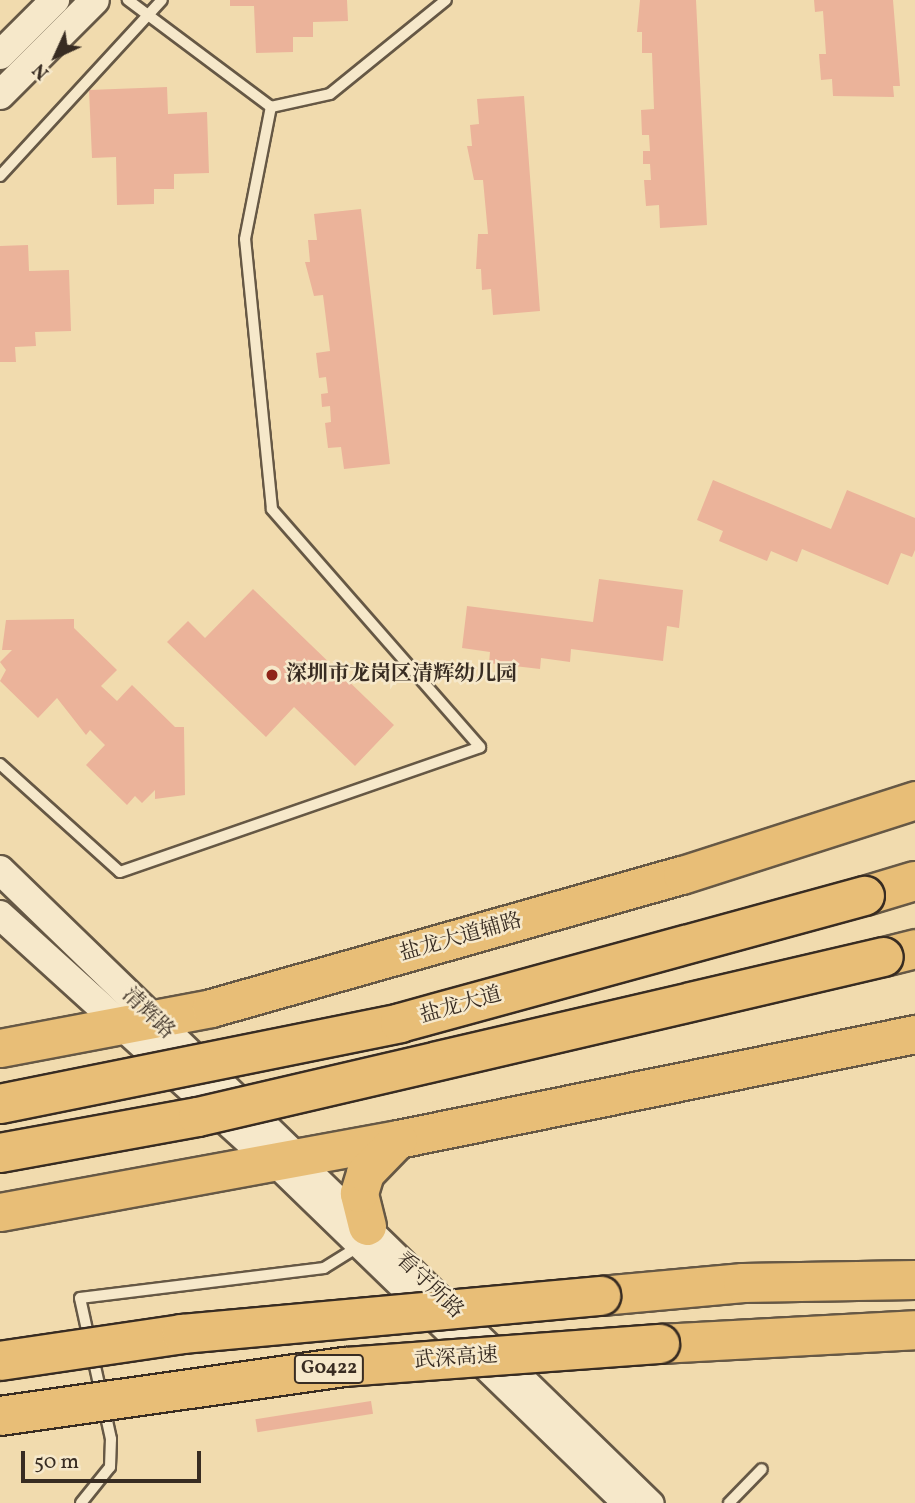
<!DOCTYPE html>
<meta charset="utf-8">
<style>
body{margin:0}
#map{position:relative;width:915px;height:1503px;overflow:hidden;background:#f1dbae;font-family:Vollkorn,"Noto Serif SC",serif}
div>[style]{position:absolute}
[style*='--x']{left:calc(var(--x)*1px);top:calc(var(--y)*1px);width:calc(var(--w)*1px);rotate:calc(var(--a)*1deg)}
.building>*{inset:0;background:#ebb39a;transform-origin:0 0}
.roads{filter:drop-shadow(2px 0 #665845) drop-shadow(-2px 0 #665845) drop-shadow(0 2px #665845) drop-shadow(0 -2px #665845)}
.service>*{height:10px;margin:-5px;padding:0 5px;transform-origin:5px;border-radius:5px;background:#f6e8ca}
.minor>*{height:23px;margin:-11.5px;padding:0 11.5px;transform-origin:11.5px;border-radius:11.5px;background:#f6e8ca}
.tertiary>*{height:28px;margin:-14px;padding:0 14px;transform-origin:14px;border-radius:14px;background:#f6e8ca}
.primary>*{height:37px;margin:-18.5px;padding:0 18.5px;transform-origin:18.5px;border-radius:18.5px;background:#e8be77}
.trunk>*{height:38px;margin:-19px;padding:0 19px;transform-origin:19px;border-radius:19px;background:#e8be77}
.motorway>*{height:38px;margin:-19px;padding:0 19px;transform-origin:19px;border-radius:19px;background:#e8be77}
.bridges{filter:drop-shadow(2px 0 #382c22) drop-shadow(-2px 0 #382c22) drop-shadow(0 2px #382c22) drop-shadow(0 -2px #382c22)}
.trunk-bridge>*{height:38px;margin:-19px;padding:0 19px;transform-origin:19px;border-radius:19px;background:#e8be77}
.motorway-bridge>*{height:38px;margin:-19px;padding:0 19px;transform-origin:19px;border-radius:19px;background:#e8be77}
.dots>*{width:19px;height:19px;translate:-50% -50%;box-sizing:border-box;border:4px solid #f6e8ca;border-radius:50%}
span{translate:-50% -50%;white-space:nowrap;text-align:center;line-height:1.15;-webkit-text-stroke:5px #f6e8ca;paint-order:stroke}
.shield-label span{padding:2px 5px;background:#f6e8ca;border:2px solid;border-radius:5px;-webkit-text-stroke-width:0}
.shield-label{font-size:19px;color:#382c22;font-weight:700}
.poi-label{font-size:21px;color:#382c22;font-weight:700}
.left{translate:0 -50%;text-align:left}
.street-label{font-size:21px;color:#382c22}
.north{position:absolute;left:21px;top:21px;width:70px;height:70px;-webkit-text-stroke:5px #f6e8ca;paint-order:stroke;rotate:225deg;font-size:19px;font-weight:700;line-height:28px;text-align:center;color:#382c22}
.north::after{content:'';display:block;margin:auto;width:24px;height:32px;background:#382c22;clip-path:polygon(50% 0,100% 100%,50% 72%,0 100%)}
.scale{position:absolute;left:21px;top:1451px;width:180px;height:32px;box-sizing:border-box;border:4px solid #382c22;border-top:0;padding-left:9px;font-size:21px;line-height:24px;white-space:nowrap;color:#382c22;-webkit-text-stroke:5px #f6e8ca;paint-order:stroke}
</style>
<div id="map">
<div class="building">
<i style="clip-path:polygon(230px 0,347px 0,348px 21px,313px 22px,313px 37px,293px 37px,293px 52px,256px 53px,254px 6px,230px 6px)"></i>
<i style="clip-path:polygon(640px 0,696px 0,707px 225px,660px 228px,659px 205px,646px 206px,644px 180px,651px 180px,650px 164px,643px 164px,643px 151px,650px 151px,649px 135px,642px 135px,641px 110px,654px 109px,652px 53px,642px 53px,642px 32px,637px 32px)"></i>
<i style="clip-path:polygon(814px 0,893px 0,900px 86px,893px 86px,894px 97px,833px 96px,832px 79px,821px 80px,819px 54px,826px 54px,823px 11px,815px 12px)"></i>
<i style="clip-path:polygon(167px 87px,168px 114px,207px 112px,209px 173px,174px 174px,174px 189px,154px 189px,154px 204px,117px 205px,116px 157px,92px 158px,89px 90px)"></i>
<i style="clip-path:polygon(524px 96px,540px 311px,493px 315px,491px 289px,482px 290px,481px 269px,476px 269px,478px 234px,488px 234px,483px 180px,474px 180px,467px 146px,472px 146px,470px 125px,479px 124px,477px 99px)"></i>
<i style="clip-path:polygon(361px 209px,390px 464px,344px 469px,341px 447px,328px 448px,325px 423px,331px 422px,330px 406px,322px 407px,321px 394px,328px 393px,326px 377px,319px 378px,316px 353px,330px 351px,323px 295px,314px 296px,305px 262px,310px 262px,308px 240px,317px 240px,314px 214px)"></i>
<i style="clip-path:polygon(28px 245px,29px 271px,69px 270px,71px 331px,35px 332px,36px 346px,15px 347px,16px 362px,0 362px,0 246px)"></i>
<i style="clip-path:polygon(713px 480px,831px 529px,847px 490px,915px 518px,915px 550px,912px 557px,901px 553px,888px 585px,802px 549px,797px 562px,771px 551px,767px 561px,719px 541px,723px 531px,697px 520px)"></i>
<i style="clip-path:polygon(599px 579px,683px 590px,679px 628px,667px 626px,663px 661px,571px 649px,570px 662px,541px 658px,540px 669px,489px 663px,490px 652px,462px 648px,467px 606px,593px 622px)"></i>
<i style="clip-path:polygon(253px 589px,394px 725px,355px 766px,294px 707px,266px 737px,167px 642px,188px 621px,205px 638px)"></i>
<i style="clip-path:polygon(74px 619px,74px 628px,117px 670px,101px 686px,117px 701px,132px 685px,175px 727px,184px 727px,185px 795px,155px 799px,155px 790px,142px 803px,135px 796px,127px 805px,86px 765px,105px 745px,90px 730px,86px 735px,57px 698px,38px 718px,0 681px,6px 670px,0 662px,12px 650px,2px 650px,6px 620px)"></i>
<i style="left:371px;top:1401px;width:13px;height:117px;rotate:81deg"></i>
</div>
<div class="roads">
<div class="service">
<i style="--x:271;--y:107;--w:60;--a:-12.4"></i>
<i style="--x:330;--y:94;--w:149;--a:-39"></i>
<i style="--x:0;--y:176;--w:239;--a:-47.4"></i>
<i style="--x:0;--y:764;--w:161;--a:42"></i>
<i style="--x:120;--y:872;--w:381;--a:-19.1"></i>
<i style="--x:480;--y:747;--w:316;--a:-131.2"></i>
<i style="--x:272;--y:509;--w:271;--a:-95.7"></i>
<i style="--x:245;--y:239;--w:135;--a:-78.9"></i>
<i style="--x:271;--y:107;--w:179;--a:-143.2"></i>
<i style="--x:81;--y:1503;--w:46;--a:-51.1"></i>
<i style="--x:110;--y:1467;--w:28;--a:-88"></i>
<i style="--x:111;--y:1439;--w:144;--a:-102.4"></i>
<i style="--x:80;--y:1298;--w:246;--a:-7"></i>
<i style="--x:324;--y:1268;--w:44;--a:-31.9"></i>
<i style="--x:729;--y:1503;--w:47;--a:-45.9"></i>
</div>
<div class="minor">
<i style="--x:296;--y:1157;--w:496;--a:44.2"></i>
<i style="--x:272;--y:1162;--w:490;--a:44.1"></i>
</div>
<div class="tertiary">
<i style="--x:0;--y:55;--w:78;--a:-45"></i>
<i style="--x:0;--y:95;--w:134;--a:-45"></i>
<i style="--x:0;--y:870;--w:412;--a:44.1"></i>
<i style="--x:0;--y:915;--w:367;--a:42.2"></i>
</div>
<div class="primary">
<i style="--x:0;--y:1048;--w:215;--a:-10.7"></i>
<i style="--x:211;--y:1008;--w:489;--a:-15.8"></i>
<i style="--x:682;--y:875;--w:245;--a:-17.8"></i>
<i style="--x:0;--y:1212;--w:405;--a:-10.4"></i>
<i style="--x:398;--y:1139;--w:528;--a:-11.48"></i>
<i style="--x:367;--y:1226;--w:34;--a:-104"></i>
<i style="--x:359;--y:1193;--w:21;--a:-73"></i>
<i style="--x:365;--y:1173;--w:47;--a:-45.9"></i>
</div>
<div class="trunk">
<i style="--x:865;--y:896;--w:52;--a:-16.7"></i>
<i style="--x:884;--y:957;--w:32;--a:-14"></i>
</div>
<div class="motorway">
<i style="--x:601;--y:1296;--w:143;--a:-5.2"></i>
<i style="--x:743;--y:1283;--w:172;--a:-1"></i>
<i style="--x:660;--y:1344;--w:255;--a:-3.1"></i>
</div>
</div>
<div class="bridges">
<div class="trunk-bridge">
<i style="--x:0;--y:1104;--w:408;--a:-11.4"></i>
<i style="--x:400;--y:1023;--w:482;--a:-15.3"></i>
<i style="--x:0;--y:1153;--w:201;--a:-10.3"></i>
<i style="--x:198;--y:1117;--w:704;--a:-13.13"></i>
</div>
<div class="motorway-bridge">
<i style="--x:0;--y:1361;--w:184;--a:-8.4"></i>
<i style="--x:182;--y:1334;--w:421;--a:-5.2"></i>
<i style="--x:0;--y:1416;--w:348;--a:-8.1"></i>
<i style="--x:345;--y:1367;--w:316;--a:-4.2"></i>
</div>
</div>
<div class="dots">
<i style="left:272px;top:675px;background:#8f2418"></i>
</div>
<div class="shield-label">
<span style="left:329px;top:1369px">G0422</span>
</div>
<div class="poi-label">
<span class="left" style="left:286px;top:675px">深圳市龙岗区清辉幼儿园</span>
</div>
<div class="street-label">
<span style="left:461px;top:938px;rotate:-16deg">盐龙大道辅路</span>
<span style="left:461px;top:1006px;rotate:-16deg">盐龙大道</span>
<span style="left:148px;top:1014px;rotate:44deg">清辉路</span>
<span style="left:429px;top:1286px;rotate:44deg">看守所路</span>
<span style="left:456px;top:1359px;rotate:-4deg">武深高速</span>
</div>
<div class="north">N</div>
<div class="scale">50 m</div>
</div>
